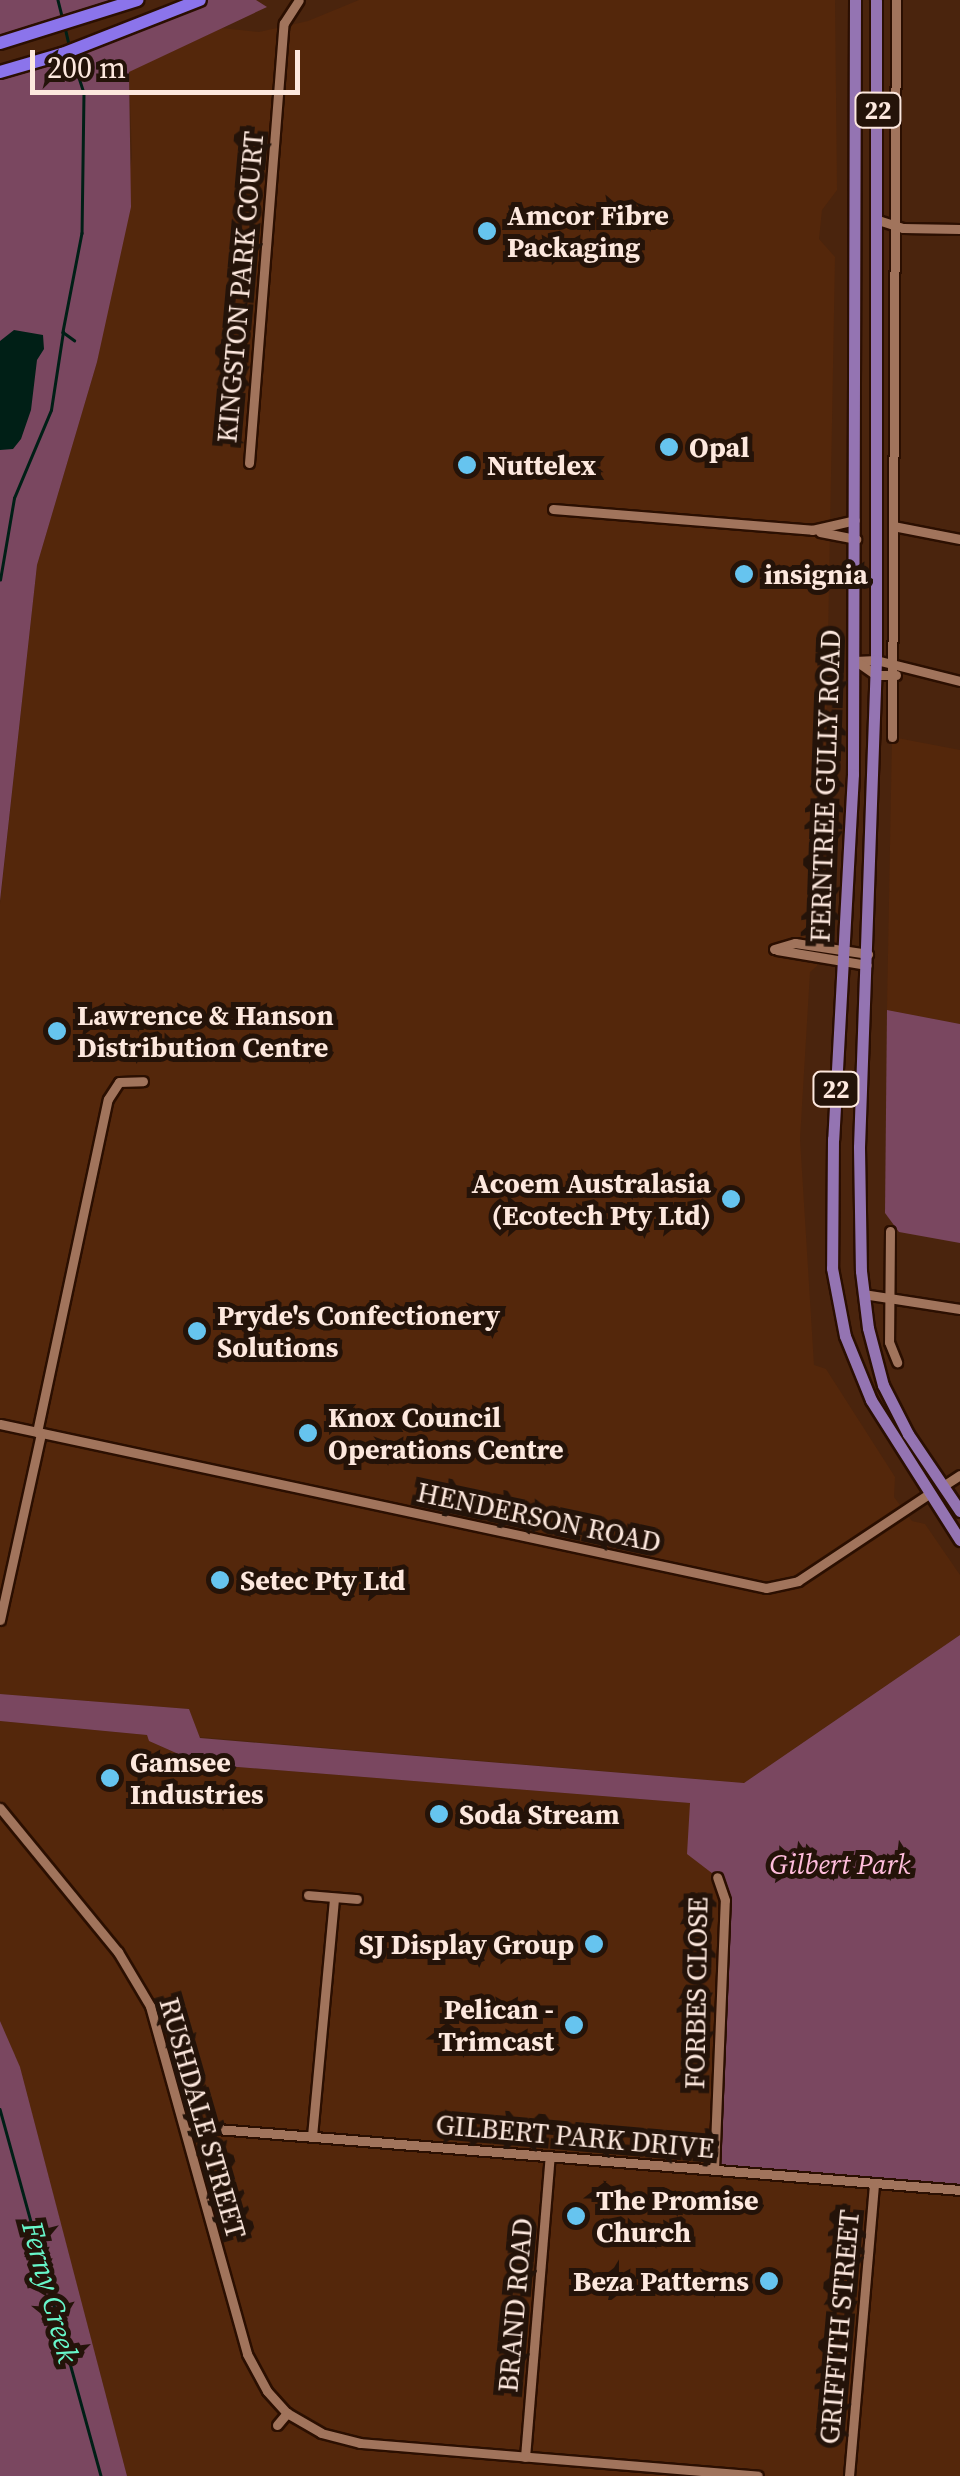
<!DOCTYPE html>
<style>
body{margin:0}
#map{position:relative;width:960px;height:2476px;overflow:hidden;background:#4a240d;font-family:"Source Serif 4",serif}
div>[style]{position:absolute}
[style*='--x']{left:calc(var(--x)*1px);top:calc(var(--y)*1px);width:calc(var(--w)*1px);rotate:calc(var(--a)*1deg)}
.built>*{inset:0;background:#54270b}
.green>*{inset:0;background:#7a4760}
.water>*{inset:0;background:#001f16}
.stream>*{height:2.5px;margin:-1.25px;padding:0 1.25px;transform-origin:1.25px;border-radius:1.25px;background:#001f16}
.roads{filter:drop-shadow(2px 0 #2b0f01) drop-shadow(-2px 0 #2b0f01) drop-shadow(0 2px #2b0f01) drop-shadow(0 -2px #2b0f01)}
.minor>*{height:9px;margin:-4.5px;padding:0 4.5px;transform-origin:4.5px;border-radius:4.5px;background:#a1745c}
.major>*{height:11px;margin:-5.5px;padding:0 5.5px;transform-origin:5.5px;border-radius:5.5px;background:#9474b2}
.highway>*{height:12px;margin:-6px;padding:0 6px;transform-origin:6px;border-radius:6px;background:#8b74eb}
.dots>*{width:28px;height:28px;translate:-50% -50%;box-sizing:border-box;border:5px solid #241309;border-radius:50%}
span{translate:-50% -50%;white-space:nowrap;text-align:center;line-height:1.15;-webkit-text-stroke:10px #241309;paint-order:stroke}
.shield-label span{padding:2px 8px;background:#241309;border:2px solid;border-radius:8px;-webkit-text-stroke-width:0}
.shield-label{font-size:25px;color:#fde8de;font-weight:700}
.poi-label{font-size:28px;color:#fde8de;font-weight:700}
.left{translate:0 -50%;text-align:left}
.right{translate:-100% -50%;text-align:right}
.street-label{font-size:28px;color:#fde8de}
.park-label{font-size:28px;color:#ffbddc;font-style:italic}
.water-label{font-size:30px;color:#67f7ca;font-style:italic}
.scale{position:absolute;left:30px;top:50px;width:270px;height:45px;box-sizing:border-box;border:5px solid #fde8de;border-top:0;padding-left:12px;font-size:30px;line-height:35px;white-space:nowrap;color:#fde8de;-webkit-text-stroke:8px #241309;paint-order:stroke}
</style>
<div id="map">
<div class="built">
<i style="clip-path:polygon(359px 0,835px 0,837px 190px,822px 210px,819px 239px,835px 257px,823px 914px,817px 966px,810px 972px,800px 1139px,814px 1365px,826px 1369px,895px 1477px,894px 1497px,912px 1521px,925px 1524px,960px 1575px,960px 1635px,744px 1783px,199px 1737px,189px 1709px,0 1694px,0 904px,37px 565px,97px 362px,132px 157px,129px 71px,222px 28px,259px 32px,308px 21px)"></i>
<i style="clip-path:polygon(892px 737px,960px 750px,960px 1024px,887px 1010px)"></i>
<i style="clip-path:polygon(0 1721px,147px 1735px,149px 1741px,201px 1764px,691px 1803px,717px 1877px,960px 2190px,960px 2476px,127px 2476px,20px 2068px,0 2021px)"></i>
</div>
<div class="green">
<i style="clip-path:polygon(0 0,137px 0,0 43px)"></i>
<i style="clip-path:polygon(200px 0,256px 0,267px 7px,129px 72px,131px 207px,97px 362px,37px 565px,0 901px,0 72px)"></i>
<i style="clip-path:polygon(887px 1010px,960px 1024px,960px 1243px,899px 1232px,885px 1213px)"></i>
<i style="clip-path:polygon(960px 1635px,960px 2190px,714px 2170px,725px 1900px,717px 1877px,687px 1854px,690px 1803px,201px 1764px,149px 1741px,147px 1735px,0 1721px,0 1694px,189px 1709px,200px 1738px,744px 1783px)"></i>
<i style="clip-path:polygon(0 2021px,20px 2067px,127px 2476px,0 2476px)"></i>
</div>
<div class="water">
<i style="clip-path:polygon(14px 330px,43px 335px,44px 349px,37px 360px,31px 410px,21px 439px,13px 449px,0 450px,0 341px)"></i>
</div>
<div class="stream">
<i style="--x:58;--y:0;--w:21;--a:76"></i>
<i style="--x:65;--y:27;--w:17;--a:77"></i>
<i style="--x:72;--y:56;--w:39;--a:72"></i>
<i style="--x:84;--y:93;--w:140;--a:90.8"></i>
<i style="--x:82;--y:233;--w:101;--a:100.9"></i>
<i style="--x:63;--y:332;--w:14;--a:36"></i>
<i style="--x:0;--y:580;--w:83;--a:-80.3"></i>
<i style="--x:14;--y:498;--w:95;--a:-67.2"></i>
<i style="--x:51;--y:410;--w:79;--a:-81.3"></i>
<i style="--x:0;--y:2109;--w:381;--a:74.6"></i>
</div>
<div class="roads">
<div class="minor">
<i style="--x:878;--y:220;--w:26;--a:18"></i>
<i style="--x:903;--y:228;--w:57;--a:1"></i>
<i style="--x:249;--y:463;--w:441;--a:-85.5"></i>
<i style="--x:284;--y:23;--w:27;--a:-57"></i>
<i style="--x:553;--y:509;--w:260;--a:4.6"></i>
<i style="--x:812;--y:530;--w:44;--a:-13.1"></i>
<i style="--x:893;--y:526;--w:68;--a:11"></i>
<i style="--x:820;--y:532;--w:37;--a:11"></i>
<i style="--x:855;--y:661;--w:21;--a:-3"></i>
<i style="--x:876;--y:660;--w:87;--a:14"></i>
<i style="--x:856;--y:661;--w:24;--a:35"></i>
<i style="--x:876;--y:675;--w:20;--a:0"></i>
<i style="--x:892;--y:737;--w:737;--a:-89.69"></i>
<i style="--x:774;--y:949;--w:22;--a:-16"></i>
<i style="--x:795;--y:943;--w:74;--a:8.6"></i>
<i style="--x:777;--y:950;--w:91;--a:9.5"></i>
<i style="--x:890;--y:1231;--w:111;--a:90.5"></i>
<i style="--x:889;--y:1342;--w:22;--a:68"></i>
<i style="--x:863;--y:1294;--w:98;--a:8.8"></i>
<i style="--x:0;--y:1424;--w:783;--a:12.08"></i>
<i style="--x:766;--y:1588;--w:33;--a:-12"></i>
<i style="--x:798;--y:1581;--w:157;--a:-33.6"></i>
<i style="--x:37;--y:1432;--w:340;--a:-78"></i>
<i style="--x:108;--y:1099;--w:20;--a:-57"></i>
<i style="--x:119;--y:1082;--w:24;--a:-2"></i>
<i style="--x:943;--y:1486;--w:20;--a:-33"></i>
<i style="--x:0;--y:1620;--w:191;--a:-77.6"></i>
<i style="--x:0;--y:1808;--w:186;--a:50.7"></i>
<i style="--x:118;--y:1952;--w:63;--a:59.3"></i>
<i style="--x:150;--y:2006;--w:361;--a:74.4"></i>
<i style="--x:247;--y:2354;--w:42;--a:61.6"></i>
<i style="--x:267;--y:2391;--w:30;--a:48"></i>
<i style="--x:287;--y:2413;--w:39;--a:30"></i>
<i style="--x:321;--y:2433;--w:40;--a:14.4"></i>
<i style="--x:360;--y:2443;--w:399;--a:4.7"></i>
<i style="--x:308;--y:1895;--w:49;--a:4.7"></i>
<i style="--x:187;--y:2132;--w:30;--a:-6"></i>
<i style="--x:217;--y:2129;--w:745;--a:4.69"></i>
<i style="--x:312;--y:2136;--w:239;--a:-84.7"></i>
<i style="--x:714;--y:2170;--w:270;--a:-87.7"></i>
<i style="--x:725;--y:1900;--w:24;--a:-109"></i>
<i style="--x:277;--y:2425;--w:16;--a:-50"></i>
<i style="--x:525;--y:2457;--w:302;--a:-85.3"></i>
<i style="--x:849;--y:2476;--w:294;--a:-85.1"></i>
</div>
<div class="major">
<i style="--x:855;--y:0;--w:774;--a:90.15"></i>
<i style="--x:853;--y:774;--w:366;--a:93.1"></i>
<i style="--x:833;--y:1139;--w:129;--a:90.4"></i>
<i style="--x:832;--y:1268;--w:69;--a:79.2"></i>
<i style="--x:845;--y:1336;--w:69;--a:67.9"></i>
<i style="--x:871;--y:1400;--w:166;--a:57.6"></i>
<i style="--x:876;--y:0;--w:660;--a:90"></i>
<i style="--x:876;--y:660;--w:487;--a:92"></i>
<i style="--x:859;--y:1147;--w:124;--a:89.1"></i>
<i style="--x:861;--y:1271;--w:57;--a:83"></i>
<i style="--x:868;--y:1328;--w:59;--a:75.3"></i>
<i style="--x:883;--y:1385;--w:55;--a:63"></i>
<i style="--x:908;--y:1434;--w:93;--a:56"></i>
</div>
<div class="highway">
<i style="--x:0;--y:43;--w:144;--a:-17.4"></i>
<i style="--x:0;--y:72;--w:65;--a:-16.2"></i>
<i style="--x:62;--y:54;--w:148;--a:-21.4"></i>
</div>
</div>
<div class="dots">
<i style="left:487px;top:231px;background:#66c4ef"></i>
<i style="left:669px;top:447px;background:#66c4ef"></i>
<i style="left:467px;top:465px;background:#66c4ef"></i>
<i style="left:744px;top:574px;background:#66c4ef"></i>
<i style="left:57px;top:1031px;background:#66c4ef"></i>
<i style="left:731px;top:1199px;background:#66c4ef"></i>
<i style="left:197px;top:1331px;background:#66c4ef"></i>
<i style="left:308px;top:1433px;background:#66c4ef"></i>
<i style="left:220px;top:1580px;background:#66c4ef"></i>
<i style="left:110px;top:1778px;background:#66c4ef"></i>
<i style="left:439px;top:1814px;background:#66c4ef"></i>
<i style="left:594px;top:1944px;background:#66c4ef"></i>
<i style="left:574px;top:2025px;background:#66c4ef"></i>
<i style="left:576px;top:2216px;background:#66c4ef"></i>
<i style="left:769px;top:2281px;background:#66c4ef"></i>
</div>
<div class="shield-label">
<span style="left:878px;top:110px">22</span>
<span style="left:836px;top:1089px">22</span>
</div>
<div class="poi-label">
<span class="left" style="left:507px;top:231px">Amcor Fibre<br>Packaging</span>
<span class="left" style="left:689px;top:447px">Opal</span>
<span class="left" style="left:487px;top:465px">Nuttelex</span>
<span class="left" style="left:764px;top:574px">insignia</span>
<span class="left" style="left:77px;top:1031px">Lawrence &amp; Hanson<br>Distribution Centre</span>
<span class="right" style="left:711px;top:1199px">Acoem Australasia<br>(Ecotech Pty Ltd)</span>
<span class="left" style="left:217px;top:1331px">Pryde's Confectionery<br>Solutions</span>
<span class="left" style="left:328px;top:1433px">Knox Council<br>Operations Centre</span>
<span class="left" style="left:240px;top:1580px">Setec Pty Ltd</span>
<span class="left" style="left:130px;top:1778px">Gamsee<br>Industries</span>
<span class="left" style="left:459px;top:1814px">Soda Stream</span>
<span class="right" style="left:574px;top:1944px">SJ Display Group</span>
<span class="right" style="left:554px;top:2025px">Pelican -<br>Trimcast</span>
<span class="left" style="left:596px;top:2216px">The Promise<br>Church</span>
<span class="right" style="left:749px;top:2281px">Beza Patterns</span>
</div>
<div class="street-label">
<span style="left:240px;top:287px;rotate:-85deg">KINGSTON PARK COURT</span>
<span style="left:825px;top:786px;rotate:-88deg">FERNTREE GULLY ROAD</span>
<span style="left:539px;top:1517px;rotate:12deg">HENDERSON ROAD</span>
<span style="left:696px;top:1993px;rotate:-89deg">FORBES CLOSE</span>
<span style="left:203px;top:2118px;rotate:74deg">RUSHDALE STREET</span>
<span style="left:575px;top:2136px;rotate:5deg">GILBERT PARK DRIVE</span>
<span style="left:515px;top:2305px;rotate:-85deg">BRAND ROAD</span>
<span style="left:839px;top:2327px;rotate:-85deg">GRIFFITH STREET</span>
</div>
<div class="park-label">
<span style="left:840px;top:1864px">Gilbert Park</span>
</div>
<div class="water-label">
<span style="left:50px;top:2292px;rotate:75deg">Ferny Creek</span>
</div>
<div class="scale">200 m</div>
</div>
